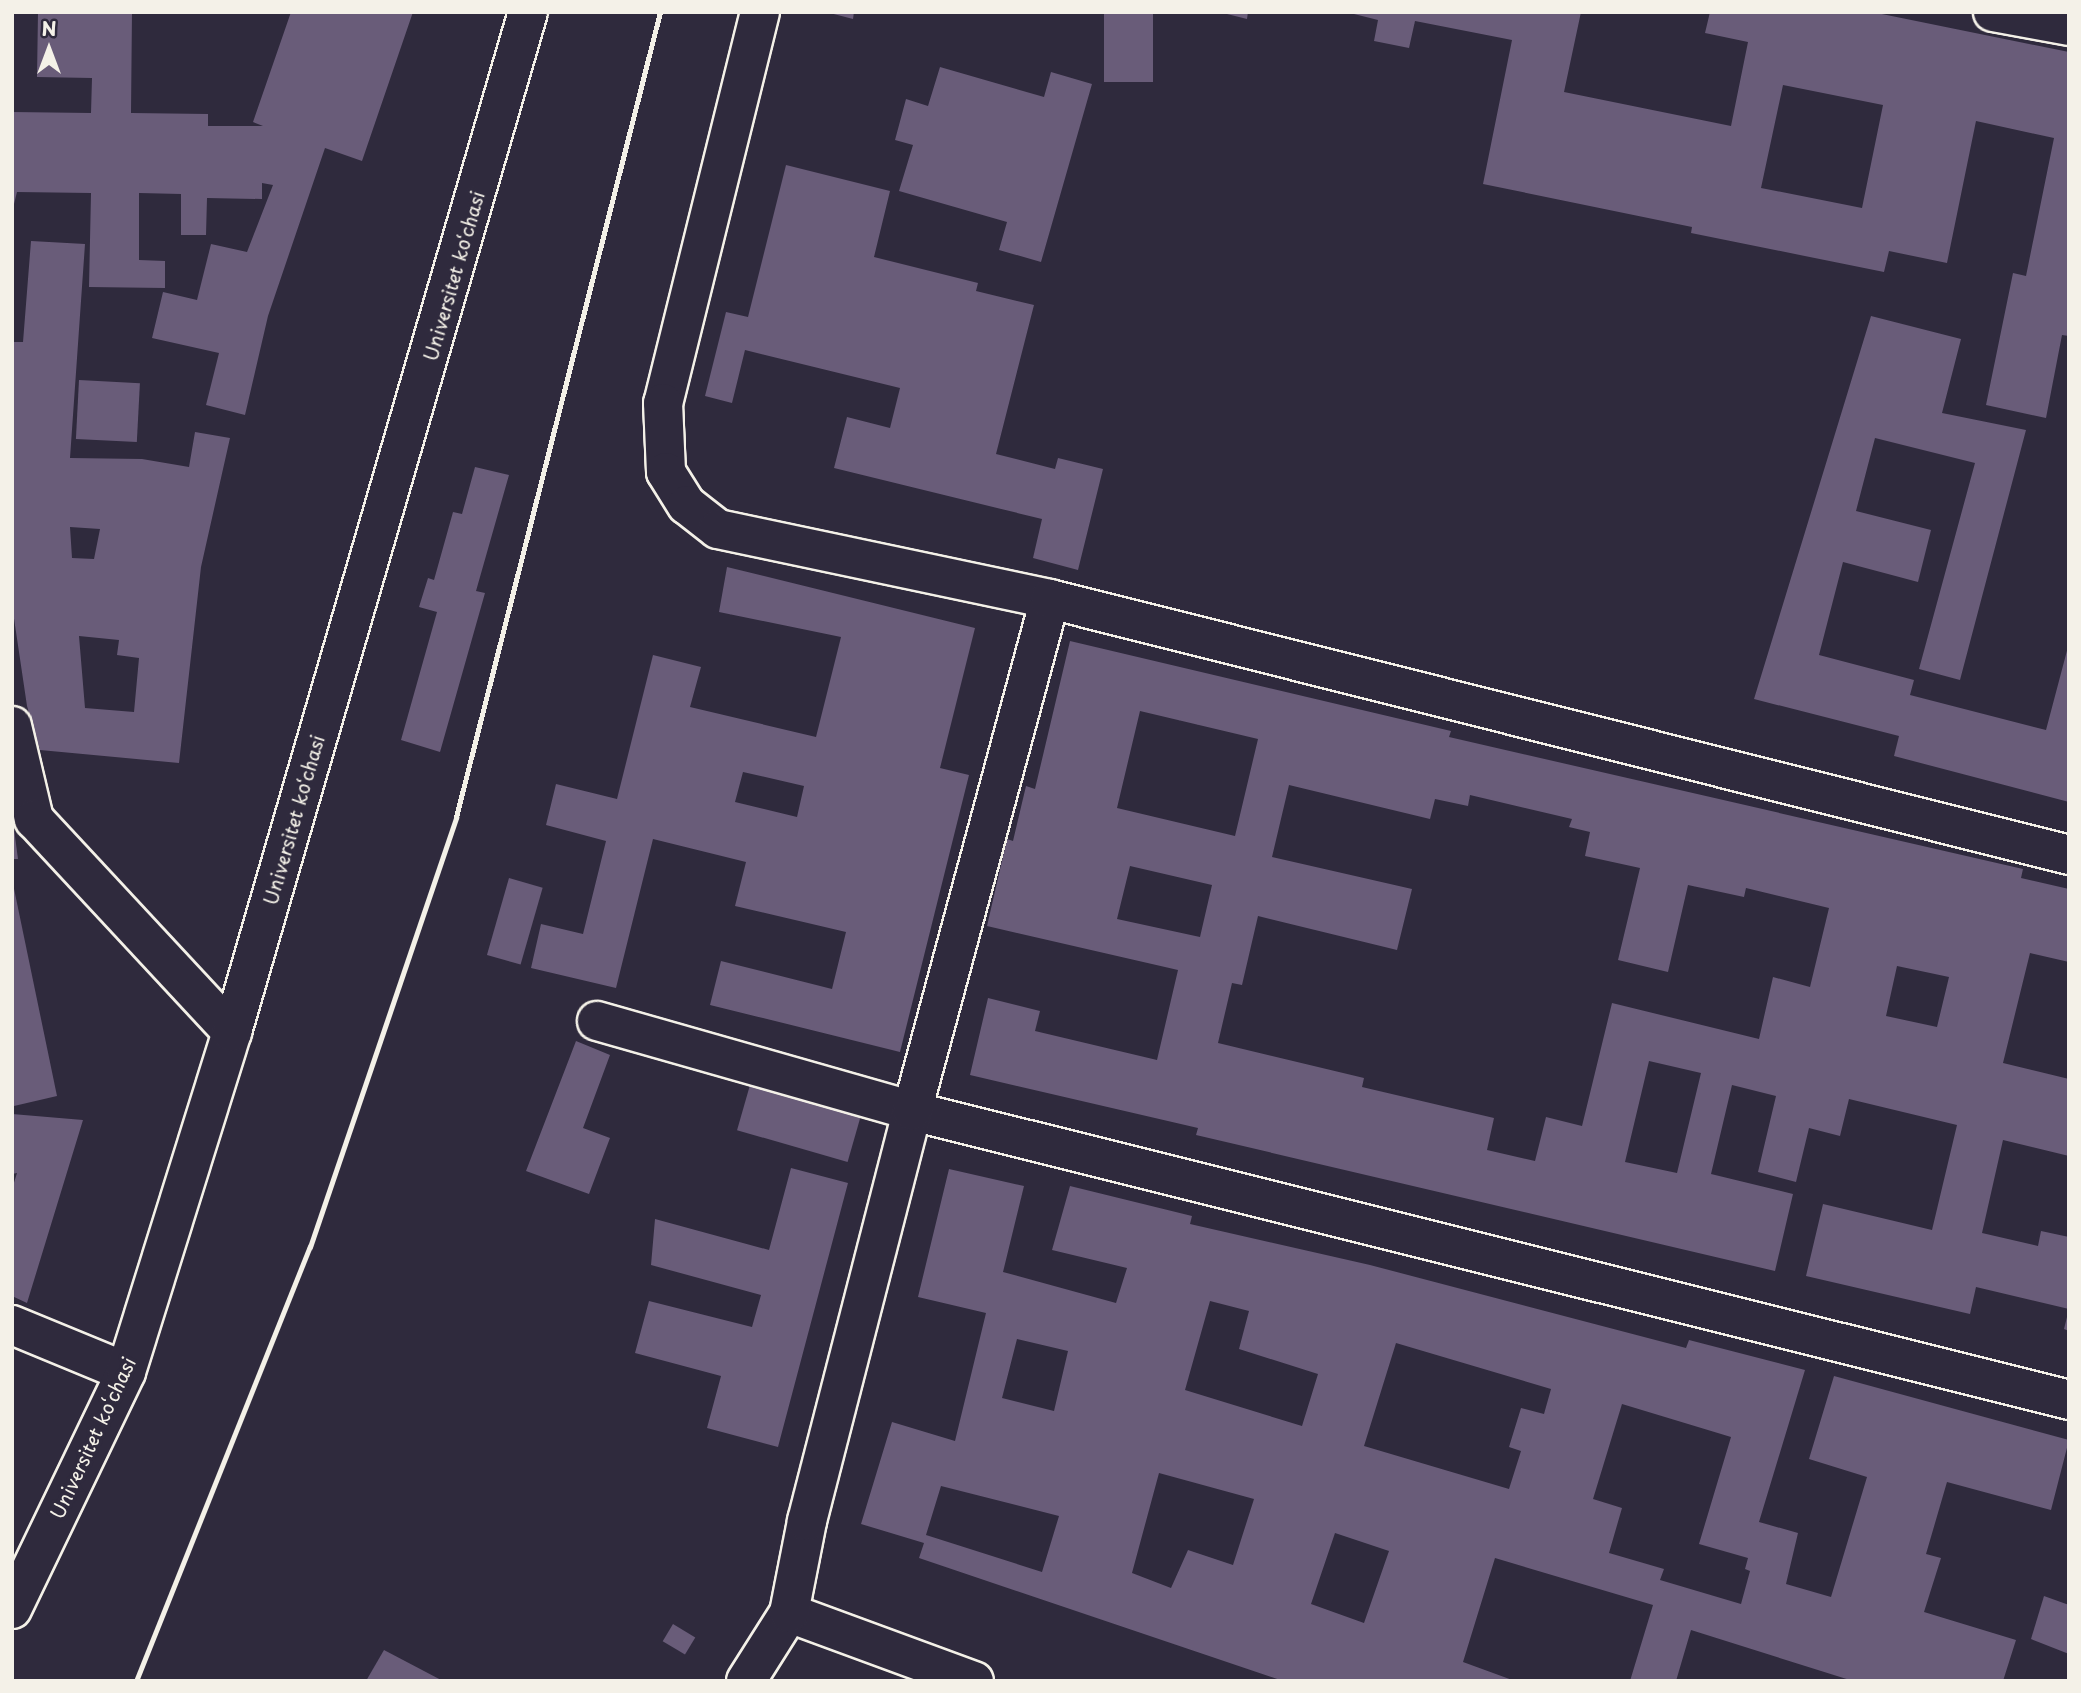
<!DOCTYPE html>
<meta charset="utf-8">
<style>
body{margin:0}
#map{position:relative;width:2081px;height:1693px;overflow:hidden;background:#2f2a3d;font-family:"Playpen Sans",sans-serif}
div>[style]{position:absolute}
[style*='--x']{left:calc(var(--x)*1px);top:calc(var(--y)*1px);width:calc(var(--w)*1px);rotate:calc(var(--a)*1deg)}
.building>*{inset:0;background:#695c79;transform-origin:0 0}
.roads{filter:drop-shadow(2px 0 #f4f1e8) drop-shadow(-2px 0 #f4f1e8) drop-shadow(0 2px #f4f1e8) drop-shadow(0 -2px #f4f1e8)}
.street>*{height:38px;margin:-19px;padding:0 19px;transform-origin:19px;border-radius:19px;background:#2f2a3d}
.secondary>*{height:38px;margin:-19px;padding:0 19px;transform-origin:19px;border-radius:19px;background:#2f2a3d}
.rail>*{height:5px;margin:-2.5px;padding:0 2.5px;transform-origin:2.5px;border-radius:2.5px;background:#f4f1e8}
span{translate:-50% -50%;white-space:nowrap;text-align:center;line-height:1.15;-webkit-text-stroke:7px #2f2a3d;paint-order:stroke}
.street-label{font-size:19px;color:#f4f1e8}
.frame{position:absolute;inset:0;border:14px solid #f4f1e8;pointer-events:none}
.north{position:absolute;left:14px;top:14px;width:70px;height:70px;-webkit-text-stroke:5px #2f2a3d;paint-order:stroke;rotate:0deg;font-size:19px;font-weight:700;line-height:28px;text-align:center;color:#f4f1e8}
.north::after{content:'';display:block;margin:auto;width:24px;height:32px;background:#f4f1e8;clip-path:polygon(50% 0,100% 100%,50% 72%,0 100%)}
</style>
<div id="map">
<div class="building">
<i style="clip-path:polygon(38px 12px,132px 12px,131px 113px,208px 114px,208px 126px,263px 126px,253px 122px,291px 12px,413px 12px,362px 161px,325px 148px,268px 316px,245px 415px,206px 405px,219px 353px,152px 338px,163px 292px,197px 300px,211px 244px,247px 252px,273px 185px,262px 183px,262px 199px,207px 198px,206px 235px,181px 235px,181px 194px,139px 193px,139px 260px,165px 261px,165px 288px,89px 287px,91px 193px,17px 192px,12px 212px,12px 112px,91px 113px,92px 78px,37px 77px)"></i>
<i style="clip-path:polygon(826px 12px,854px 12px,853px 19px)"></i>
<i style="left:1104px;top:12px;width:49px;height:70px"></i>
<i style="clip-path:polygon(1219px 12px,1248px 12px,1247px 19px)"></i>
<i style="clip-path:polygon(evenodd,1346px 12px,1581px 12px,1564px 92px,1731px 126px,1748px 42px,1705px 33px,1710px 12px,1872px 12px,2069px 52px,2069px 336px,2062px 335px,2046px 418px,1986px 405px,2013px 273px,2026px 276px,2054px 138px,1976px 121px,1947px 263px,1889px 251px,1884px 272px,1691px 233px,1692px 227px,1483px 184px,1512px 40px,1415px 21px,1409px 48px,1374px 41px,1378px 20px,1346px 12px,1783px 85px,1883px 105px,1862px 208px,1761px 188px,1783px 85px)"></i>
<i style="clip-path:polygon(940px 67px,1044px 97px,1051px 72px,1092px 84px,1041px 262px,999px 250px,1007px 222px,899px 191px,913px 145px,895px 140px,906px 99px,928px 106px)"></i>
<i style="clip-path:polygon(786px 165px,890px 191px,874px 257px,978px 283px,976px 291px,1034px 305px,996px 454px,1055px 469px,1058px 458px,1103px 469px,1078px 570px,1033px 558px,1042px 519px,834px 468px,847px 417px,890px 428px,900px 388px,745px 350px,732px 403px,705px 396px,726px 312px,748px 317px)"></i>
<i style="clip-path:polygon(evenodd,31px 241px,85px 244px,70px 458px,142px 459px,189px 467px,195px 432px,230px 438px,201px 567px,179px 763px,40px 750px,27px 706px,12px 605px,12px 342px,23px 342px,31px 241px,70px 527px,100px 529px,94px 559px,72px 558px,70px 527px,31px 241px,79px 636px,119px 640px,117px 655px,139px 658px,134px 712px,85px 708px,79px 636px)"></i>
<i style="clip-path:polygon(1871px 316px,1961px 339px,1942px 413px,2026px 430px,1960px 680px,1919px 669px,1975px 463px,1875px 438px,1856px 511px,1931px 530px,1918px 582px,1843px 562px,1819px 655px,1914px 680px,1910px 695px,2046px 730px,2069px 643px,2069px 802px,1894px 756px,1899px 736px,1754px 699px)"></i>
<i style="left:79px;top:380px;width:61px;height:59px;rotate:3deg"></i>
<i style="clip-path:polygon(475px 467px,509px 475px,476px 591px,485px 593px,440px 752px,401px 740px,437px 612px,419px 607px,428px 578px,434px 580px,453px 512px,462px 514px)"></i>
<i style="clip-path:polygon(evenodd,727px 567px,975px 628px,940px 768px,969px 775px,900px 1052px,710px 1005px,721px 961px,832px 989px,846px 932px,735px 906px,746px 862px,653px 839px,616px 988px,531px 968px,541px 924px,583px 934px,606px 841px,546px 825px,556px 784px,617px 799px,653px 655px,701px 667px,690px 707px,816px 737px,841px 637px,719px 612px,727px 567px,743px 772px,804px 786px,797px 817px,735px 802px,743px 772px)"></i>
<i style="clip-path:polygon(evenodd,1070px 641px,1451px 731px,1449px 737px,2023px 869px,2021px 878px,2069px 889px,2069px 962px,2030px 953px,2003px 1063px,2069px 1079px,2069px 1156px,2003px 1140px,1982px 1233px,2038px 1246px,2041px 1231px,2069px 1237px,2069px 1309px,1976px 1287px,1970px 1314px,1806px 1276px,1823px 1204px,1932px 1230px,1957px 1125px,1849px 1099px,1840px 1136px,1809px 1128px,1796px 1182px,1758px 1172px,1776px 1096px,1732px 1085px,1711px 1174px,1793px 1194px,1775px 1271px,1196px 1135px,1198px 1128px,970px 1075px,988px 998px,1040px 1011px,1035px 1031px,1157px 1060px,1178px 970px,987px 926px,1007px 839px,1013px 841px,1026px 786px,1035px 789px,1070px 641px,1140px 711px,1258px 739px,1235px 836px,1117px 808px,1140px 711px,1070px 641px,1289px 785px,1430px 819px,1435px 799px,1468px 806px,1470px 795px,1572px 819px,1569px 827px,1590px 832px,1585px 856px,1640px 868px,1618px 960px,1668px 972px,1688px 885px,1744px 897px,1746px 888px,1829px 908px,1810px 987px,1773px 977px,1759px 1039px,1612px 1003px,1582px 1126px,1546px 1117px,1535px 1161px,1487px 1150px,1494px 1118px,1362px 1087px,1364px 1078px,1218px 1043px,1232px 983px,1242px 985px,1258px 916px,1397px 950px,1412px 889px,1272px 857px,1289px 785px,1070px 641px,1130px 866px,1212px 885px,1200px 937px,1117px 919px,1130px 866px,1070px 641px,1897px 966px,1949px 977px,1937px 1027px,1886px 1016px,1897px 966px,1070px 641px,1649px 1061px,1701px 1073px,1677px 1173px,1625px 1162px,1649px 1061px)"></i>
<i style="clip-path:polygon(12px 814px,18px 859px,12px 859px)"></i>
<i style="left:509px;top:878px;width:35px;height:80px;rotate:16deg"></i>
<i style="clip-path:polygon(12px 879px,57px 1096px,14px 1106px,12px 1099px)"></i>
<i style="clip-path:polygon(576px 1041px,610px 1055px,583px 1128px,610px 1138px,589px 1194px,526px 1171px)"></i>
<i style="left:750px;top:1085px;width:115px;height:47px;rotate:16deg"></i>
<i style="clip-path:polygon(12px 1114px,83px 1120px,27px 1303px,12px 1296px,12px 1189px,17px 1173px,12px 1174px)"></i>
<i style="clip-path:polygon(791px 1168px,848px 1183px,778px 1447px,707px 1428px,721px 1376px,635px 1353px,649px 1301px,752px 1327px,761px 1295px,651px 1265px,655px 1219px,769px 1250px)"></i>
<i style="clip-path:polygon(evenodd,949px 1169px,1024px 1186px,1003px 1272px,1116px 1303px,1127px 1268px,1052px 1250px,1070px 1186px,1192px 1216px,1190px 1224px,1370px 1265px,1686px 1348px,1689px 1340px,1805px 1370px,1759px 1522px,1798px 1533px,1786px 1584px,1831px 1597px,1867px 1477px,1809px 1459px,1834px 1376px,2069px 1440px,2051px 1510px,1947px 1482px,1926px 1554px,1941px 1558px,1924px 1612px,2016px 1640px,2003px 1681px,1853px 1681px,1691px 1630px,1676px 1681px,1630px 1681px,1653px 1605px,1495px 1558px,1463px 1662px,1515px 1681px,1283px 1681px,919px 1558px,924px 1543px,861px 1524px,892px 1422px,955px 1441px,986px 1313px,918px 1297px,949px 1169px,1210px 1301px,1249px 1311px,1239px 1349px,1318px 1374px,1302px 1426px,1185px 1390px,1210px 1301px,949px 1169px,1017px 1339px,1068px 1351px,1054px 1411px,1002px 1398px,1017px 1339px,949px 1169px,1396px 1343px,1551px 1389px,1544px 1414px,1521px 1408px,1509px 1447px,1521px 1451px,1509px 1489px,1364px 1446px,1396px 1343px,949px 1169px,1622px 1404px,1731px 1437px,1699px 1544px,1748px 1558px,1745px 1569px,1750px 1571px,1741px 1604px,1660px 1580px,1664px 1569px,1609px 1553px,1622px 1508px,1593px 1499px,1622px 1404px,949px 1169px,1159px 1473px,1254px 1499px,1233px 1565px,1188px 1550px,1171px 1588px,1132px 1573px,1159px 1473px,949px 1169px,941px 1486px,1059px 1516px,1042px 1572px,926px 1535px,941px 1486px,949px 1169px,1335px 1533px,1389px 1551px,1364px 1623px,1311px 1604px,1335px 1533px)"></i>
<i style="clip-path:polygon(2068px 1313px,2069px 1313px,2069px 1331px,2064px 1329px)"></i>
<i style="clip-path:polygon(2044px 1596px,2069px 1605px,2069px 1654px,2031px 1639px)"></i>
<i style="left:673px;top:1624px;width:26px;height:20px;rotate:31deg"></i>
<i style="clip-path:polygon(384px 1650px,443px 1681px,366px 1681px)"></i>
</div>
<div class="roads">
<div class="street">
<i style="--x:760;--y:12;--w:403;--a:103.9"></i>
<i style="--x:663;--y:403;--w:69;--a:87.5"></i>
<i style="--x:666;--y:472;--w:39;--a:58"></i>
<i style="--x:687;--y:505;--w:39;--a:38"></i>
<i style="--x:718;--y:529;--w:339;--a:11.9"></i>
<i style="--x:1993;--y:12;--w:77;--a:10.4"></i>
<i style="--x:12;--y:726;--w:96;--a:76.7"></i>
<i style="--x:34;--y:819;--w:291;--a:47.1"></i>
<i style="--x:597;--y:1021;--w:328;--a:15.9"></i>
<i style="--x:912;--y:1111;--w:1193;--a:14.02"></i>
<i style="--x:789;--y:1613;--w:197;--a:20.2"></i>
<i style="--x:746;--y:1681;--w:80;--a:-57.7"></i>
<i style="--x:789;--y:1613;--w:94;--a:-78.9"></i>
<i style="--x:807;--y:1521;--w:423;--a:-75.6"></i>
<i style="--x:912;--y:1111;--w:530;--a:-74.92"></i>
<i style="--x:1050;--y:599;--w:1051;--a:14.1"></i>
</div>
<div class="secondary">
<i style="--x:12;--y:1325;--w:123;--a:22.4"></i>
<i style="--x:12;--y:1609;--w:263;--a:-64.3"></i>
<i style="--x:126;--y:1372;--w:356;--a:-72.7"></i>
<i style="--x:232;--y:1032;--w:1062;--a:-73.82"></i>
</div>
</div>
<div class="rail">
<i style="--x:136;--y:1681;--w:468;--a:-68.2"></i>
<i style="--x:310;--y:1247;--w:454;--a:-71.2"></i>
<i style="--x:456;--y:817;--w:830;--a:-75.78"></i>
</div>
<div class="street-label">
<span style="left:454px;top:276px;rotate:-74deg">Universitet kо‘chasi</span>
<span style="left:294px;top:820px;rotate:-74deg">Universitet kо‘chasi</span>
<span style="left:93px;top:1438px;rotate:-65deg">Universitet kо‘chasi</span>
</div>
<div class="frame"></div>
<div class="north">N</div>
</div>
